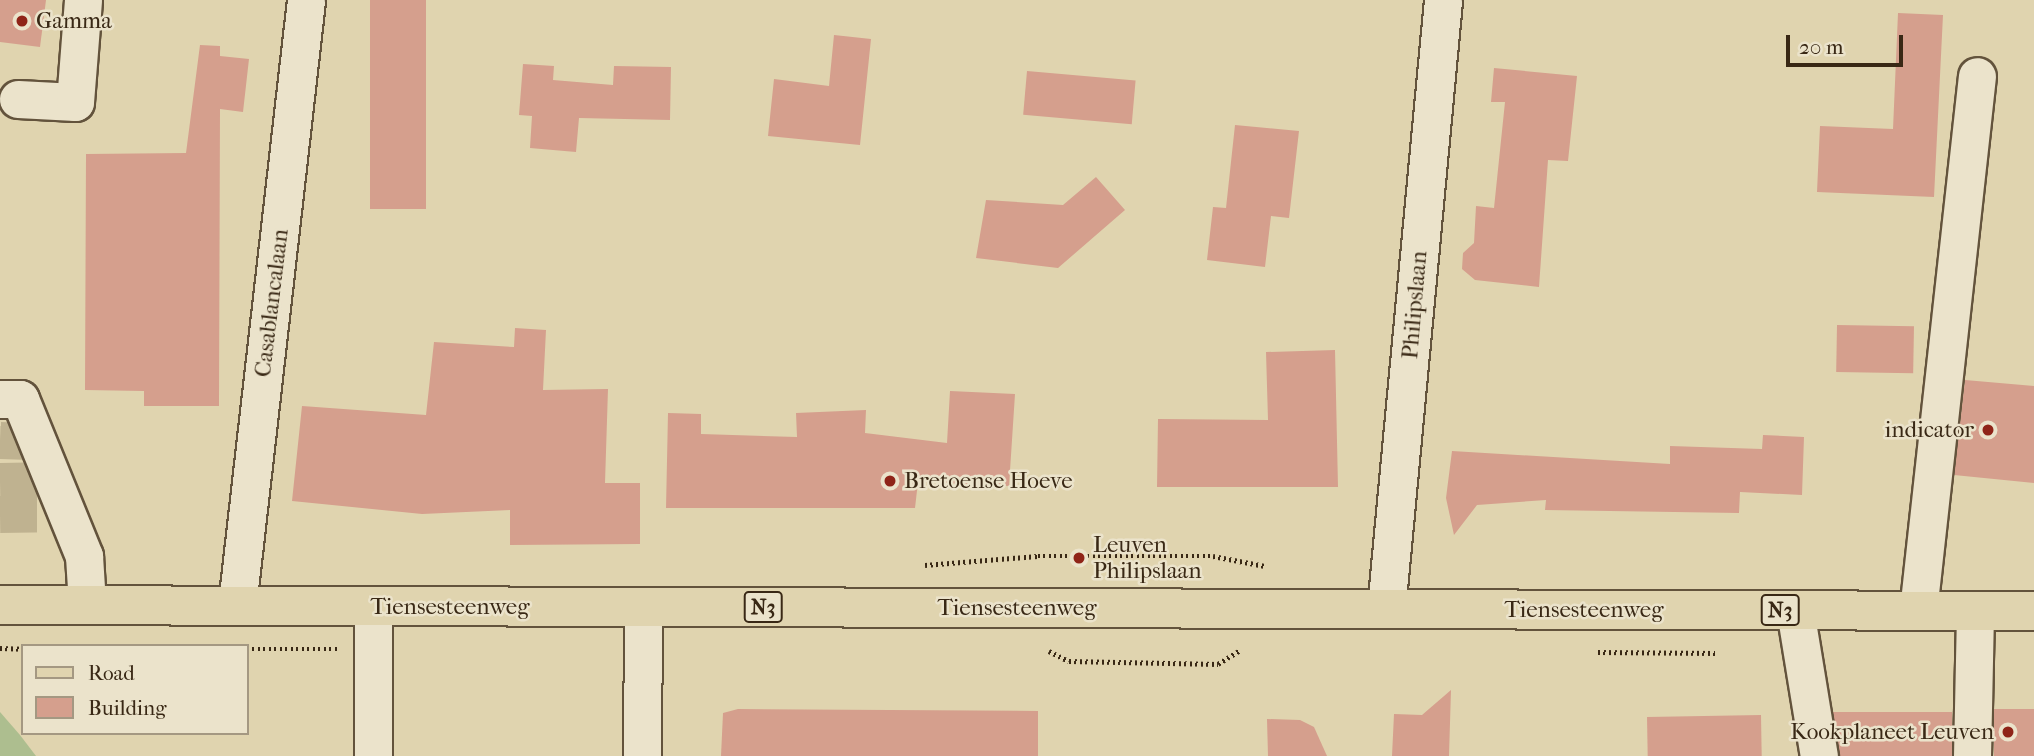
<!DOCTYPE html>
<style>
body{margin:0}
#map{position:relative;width:2034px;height:756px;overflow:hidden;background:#e0d4af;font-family:"IM FELL French Canon",serif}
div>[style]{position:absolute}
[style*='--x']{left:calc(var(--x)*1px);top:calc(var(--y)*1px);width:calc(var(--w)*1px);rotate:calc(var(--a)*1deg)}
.green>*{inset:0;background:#adbe8f}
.building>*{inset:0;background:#d59f8d;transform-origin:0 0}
.minor-tunnel>*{height:37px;margin-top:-18.5px;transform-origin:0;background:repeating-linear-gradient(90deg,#bfb290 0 37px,transparent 0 55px)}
.path>*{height:4.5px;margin-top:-2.25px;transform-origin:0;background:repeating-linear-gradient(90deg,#392815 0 2px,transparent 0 5.5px)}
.roads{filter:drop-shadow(2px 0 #63533c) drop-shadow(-2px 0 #63533c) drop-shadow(0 2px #63533c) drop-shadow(0 -2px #63533c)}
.minor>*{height:37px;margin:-18.5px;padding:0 18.5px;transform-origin:18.5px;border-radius:18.5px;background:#ebe3cb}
.major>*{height:38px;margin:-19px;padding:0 19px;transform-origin:19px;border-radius:19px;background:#e0d4af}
.dots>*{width:19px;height:19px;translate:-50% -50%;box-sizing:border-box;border:4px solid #ebe3cb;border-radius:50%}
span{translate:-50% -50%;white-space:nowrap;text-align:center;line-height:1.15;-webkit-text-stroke:5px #ebe3cb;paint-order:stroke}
.shield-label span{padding:2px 5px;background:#ebe3cb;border:2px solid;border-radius:5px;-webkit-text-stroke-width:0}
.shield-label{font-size:21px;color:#392815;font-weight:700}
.poi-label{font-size:23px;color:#392815}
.left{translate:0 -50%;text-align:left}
.right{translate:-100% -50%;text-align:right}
.street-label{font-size:23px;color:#392815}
.legend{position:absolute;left:21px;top:644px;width:228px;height:91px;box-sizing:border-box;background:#ebe3cb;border:2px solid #a49882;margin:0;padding:9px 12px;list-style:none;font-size:21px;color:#392815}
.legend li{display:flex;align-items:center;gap:14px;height:35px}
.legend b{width:35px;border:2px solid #a49882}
.scale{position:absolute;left:1786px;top:35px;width:117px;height:32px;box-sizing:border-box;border:4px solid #392815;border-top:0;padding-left:9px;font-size:21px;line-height:24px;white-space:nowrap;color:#392815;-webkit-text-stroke:5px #ebe3cb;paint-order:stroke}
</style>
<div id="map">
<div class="green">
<i style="clip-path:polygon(0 712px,20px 735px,36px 756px,0 756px)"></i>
</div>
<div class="building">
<i style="clip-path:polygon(0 0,46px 0,40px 47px,0 42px)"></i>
<i style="left:370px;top:0;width:56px;height:209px"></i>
<i style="clip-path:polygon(1898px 13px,1943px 15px,1934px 197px,1817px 192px,1820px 126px,1893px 129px)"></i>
<i style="clip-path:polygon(834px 35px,871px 39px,860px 145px,768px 136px,774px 79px,829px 86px)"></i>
<i style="clip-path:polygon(200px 45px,220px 46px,220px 56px,249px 59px,243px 112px,220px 109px,219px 406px,144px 406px,144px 391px,85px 390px,86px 154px,186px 153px)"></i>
<i style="clip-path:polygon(523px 64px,554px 66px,553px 80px,613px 85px,614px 66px,671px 67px,670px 120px,579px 118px,576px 152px,530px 148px,532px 116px,519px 115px)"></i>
<i style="clip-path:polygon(1494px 68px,1577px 76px,1568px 161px,1548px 160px,1539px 287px,1475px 280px,1462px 269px,1463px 253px,1474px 243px,1476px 206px,1494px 208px,1505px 102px,1491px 102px)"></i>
<i style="left:1027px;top:71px;width:109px;height:44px;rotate:5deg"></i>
<i style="clip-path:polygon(1235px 125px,1299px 131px,1289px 218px,1271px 216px,1265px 267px,1207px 260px,1213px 207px,1226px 208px)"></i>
<i style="clip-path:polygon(1096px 177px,1125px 210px,1058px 268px,976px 258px,986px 200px,1063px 205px)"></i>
<i style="left:1837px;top:325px;width:77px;height:47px;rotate:1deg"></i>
<i style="clip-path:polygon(515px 328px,546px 330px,543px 390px,608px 389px,605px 483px,640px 483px,640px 544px,510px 545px,510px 510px,422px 514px,292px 501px,302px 406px,426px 415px,434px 342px,514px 347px)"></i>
<i style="clip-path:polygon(1335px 350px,1338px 487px,1157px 487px,1158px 419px,1268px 420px,1266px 352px)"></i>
<i style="clip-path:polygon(1965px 380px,2034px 386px,2034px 483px,1954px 475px)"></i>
<i style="clip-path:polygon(950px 391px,1015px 394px,1009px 486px,918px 482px,915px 508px,666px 508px,668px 413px,701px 414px,701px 434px,797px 437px,796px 413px,866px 410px,865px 433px,947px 443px)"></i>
<i style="clip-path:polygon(1763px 435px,1804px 437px,1802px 495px,1740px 492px,1739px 513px,1545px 510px,1546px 500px,1477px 505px,1454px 535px,1446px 498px,1452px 451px,1670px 464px,1670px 446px,1762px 449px)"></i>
<i style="clip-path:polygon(1451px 690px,1449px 756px,1392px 756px,1394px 714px,1422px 715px)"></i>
<i style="clip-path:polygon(738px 709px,1038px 711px,1038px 756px,721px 756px,723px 713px)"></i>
<i style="left:1994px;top:709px;width:40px;height:47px"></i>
<i style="left:1833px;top:712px;width:119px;height:44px"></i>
<i style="left:1761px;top:715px;width:41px;height:114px;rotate:89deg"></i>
<i style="clip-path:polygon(1267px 719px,1300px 720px,1314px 727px,1327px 756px,1268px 756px)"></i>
</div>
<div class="minor-tunnel">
<i style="--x:0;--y:440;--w:37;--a:2"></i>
<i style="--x:0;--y:481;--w:53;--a:-1.1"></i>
<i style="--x:0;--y:514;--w:67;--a:-0.9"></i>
</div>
<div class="path">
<i style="--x:925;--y:565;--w:113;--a:-4.6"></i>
<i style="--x:1038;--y:556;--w:175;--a:0"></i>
<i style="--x:1213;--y:556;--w:53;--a:10.9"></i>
<i style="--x:0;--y:648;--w:23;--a:2"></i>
<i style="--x:247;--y:649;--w:90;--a:0"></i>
<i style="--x:1049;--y:651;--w:22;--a:27"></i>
<i style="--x:1069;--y:661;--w:149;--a:1.2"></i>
<i style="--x:1218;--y:664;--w:25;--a:-32"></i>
<i style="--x:1598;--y:652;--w:117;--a:0.5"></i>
</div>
<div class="roads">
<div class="minor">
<i style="--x:18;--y:99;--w:57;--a:3"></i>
<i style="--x:75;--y:102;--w:102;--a:-85.5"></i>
<i style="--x:0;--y:399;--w:20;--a:0"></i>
<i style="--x:20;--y:399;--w:170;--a:67.8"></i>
<i style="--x:84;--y:556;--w:48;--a:86.4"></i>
<i style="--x:237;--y:605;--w:609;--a:-83.49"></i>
<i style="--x:1386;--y:609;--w:612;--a:-84.65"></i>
<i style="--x:1795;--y:610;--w:148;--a:80.7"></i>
<i style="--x:1918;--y:611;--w:538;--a:-83.71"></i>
<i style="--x:373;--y:756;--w:148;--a:-90"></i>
<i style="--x:642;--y:756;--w:150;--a:-89.6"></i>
<i style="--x:1972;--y:756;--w:145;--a:-88.8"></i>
</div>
<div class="major">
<i style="--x:0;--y:605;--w:2034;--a:0.17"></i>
</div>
</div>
<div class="dots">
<i style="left:22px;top:21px;background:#8f2418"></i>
<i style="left:1988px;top:430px;background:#8f2418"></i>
<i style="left:890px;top:481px;background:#8f2418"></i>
<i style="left:1079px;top:558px;background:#8f2418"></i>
<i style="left:2008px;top:732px;background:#8f2418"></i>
</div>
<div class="shield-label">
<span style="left:763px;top:607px">N3</span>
<span style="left:1780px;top:610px">N3</span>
</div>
<div class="poi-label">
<span class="left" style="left:36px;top:21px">Gamma</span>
<span class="right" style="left:1974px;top:430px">indicator</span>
<span class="left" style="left:904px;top:481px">Bretoense Hoeve</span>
<span class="left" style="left:1093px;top:558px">Leuven<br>Philipslaan</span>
<span class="right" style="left:1994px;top:732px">Kookplaneet Leuven</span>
</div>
<div class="street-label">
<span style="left:272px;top:303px;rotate:-83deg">Casablancalaan</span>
<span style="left:1415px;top:305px;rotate:-85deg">Philipslaan</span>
<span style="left:450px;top:607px">Tiensesteenweg</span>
<span style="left:1017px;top:608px">Tiensesteenweg</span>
<span style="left:1584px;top:610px">Tiensesteenweg</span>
</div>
<ul class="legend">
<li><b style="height:9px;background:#e0d4af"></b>Road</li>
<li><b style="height:19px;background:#d59f8d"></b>Building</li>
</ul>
<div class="scale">20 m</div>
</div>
